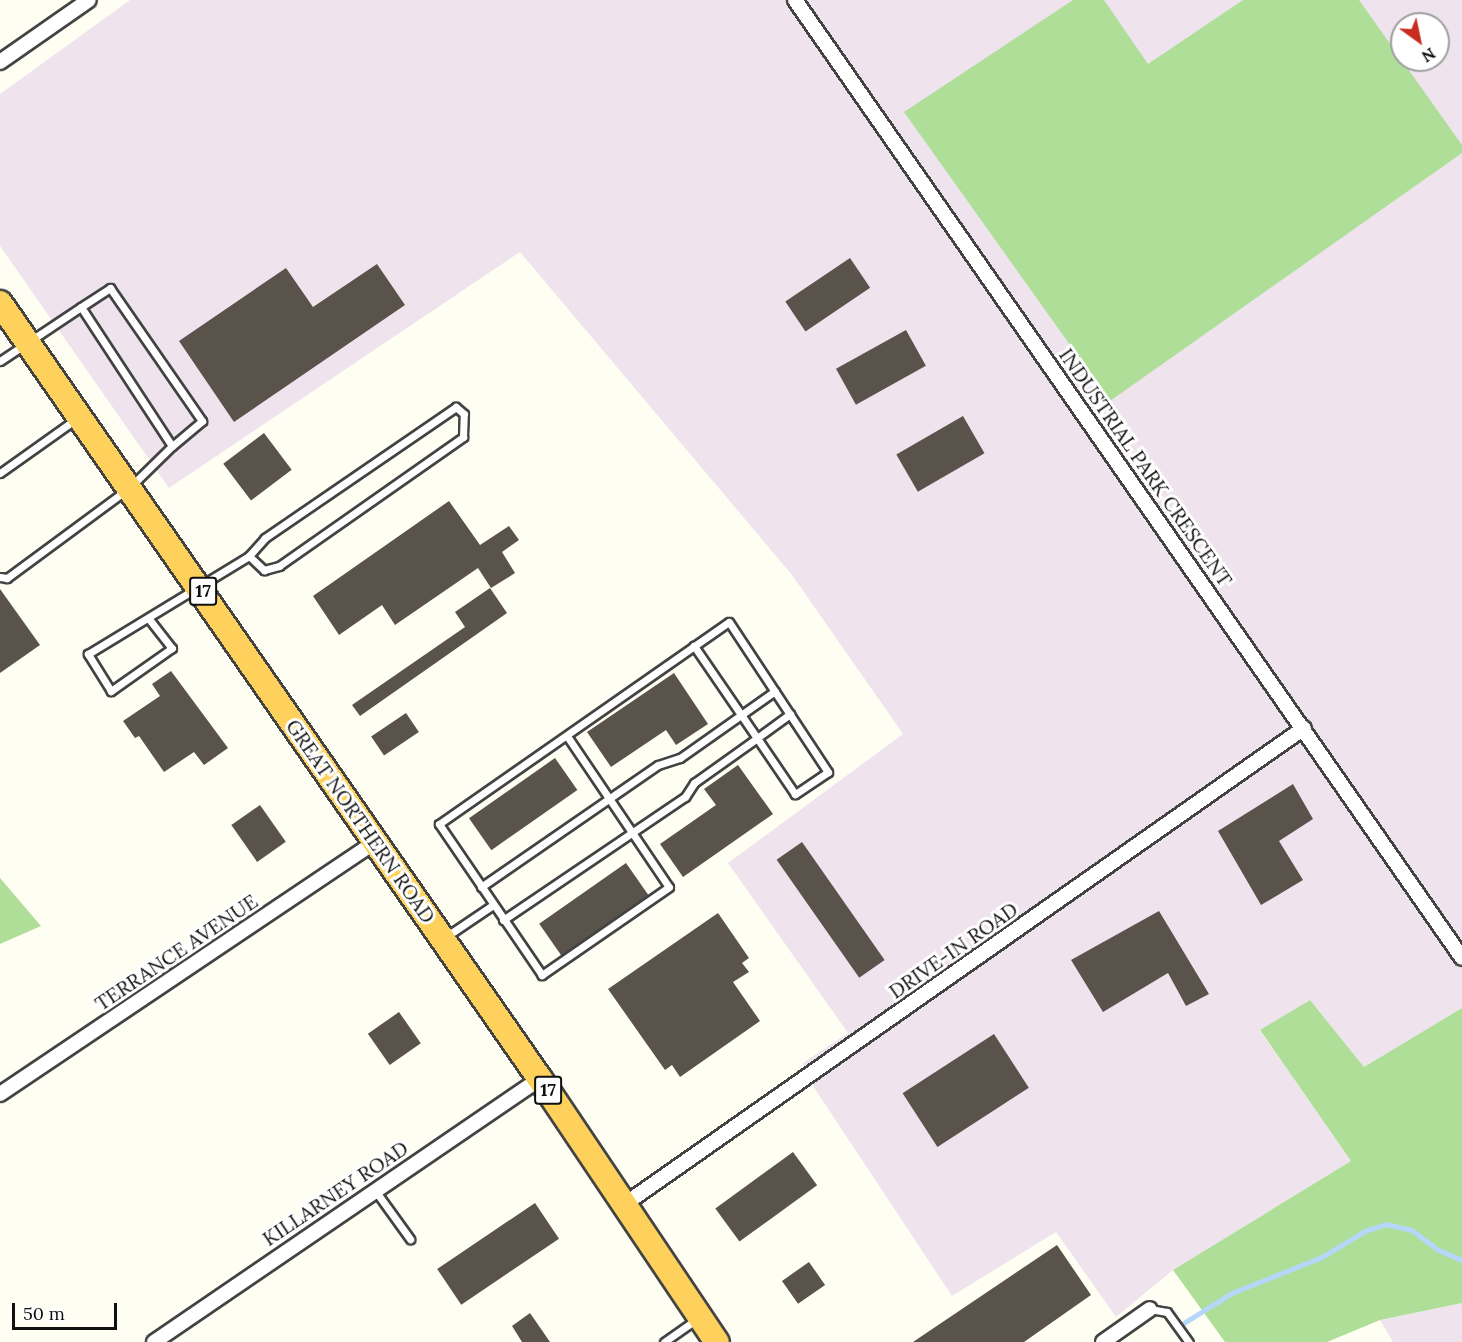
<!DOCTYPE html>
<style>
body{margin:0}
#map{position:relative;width:1462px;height:1342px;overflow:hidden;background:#fffef3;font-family:Lora,serif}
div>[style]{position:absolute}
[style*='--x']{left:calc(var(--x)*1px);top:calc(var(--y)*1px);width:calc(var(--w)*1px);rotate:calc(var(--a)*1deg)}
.industrial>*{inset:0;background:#efe4ee}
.forest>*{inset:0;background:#aede97}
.stream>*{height:4.5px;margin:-2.25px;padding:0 2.25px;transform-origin:2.25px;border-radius:2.25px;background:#b4d7fa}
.building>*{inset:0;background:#59534b;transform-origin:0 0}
.roads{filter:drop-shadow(2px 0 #434343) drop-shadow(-2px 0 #434343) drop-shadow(0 2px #434343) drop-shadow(0 -2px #434343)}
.service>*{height:7px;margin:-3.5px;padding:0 3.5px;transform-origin:3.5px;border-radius:3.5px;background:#fff}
.minor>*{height:14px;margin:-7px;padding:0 7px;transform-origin:7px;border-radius:7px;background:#fff}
.trunk>*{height:24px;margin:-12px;padding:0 12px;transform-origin:12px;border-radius:12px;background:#fed15c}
span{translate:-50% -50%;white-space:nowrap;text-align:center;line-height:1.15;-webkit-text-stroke:6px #fff;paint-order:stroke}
.shield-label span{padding:2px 4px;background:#fff;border:2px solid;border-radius:4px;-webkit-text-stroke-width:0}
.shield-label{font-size:18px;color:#101010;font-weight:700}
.street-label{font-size:20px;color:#101010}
.north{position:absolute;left:1390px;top:12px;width:60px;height:60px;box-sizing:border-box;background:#fff;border:2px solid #9f9f9f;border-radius:50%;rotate:147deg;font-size:16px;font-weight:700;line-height:24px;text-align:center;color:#101010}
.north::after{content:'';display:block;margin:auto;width:21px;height:27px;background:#c92c1e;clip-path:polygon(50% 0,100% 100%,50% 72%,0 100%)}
.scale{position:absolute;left:12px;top:1303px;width:105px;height:27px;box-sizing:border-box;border:3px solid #101010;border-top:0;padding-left:8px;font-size:18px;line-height:21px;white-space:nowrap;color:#101010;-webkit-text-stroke:4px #fff;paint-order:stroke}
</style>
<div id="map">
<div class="industrial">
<i style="clip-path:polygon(evenodd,130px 0,1462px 0,1462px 1008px,1364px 1067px,1310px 1000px,1260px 1031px,1351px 1161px,1173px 1270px,1116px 1317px,1056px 1232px,952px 1296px,815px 1089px,803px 1063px,848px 1033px,728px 863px,903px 734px,792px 575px,520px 252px,169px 488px,0 246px,0 94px,130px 0,1402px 24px,1438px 24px,1438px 60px,1402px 60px,1402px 24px)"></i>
<i style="clip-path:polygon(1462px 1303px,1462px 1342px,1393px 1342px,1380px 1320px)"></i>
</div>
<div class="forest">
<i style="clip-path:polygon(1073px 0,1104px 0,1148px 64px,1243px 0,1359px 0,1462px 145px,1462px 153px,1110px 401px,904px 112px)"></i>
<i style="clip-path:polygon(0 878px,41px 926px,0 944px)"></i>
<i style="clip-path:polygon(1310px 1000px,1364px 1067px,1462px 1008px,1462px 1303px,1380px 1320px,1327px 1342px,1225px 1342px,1173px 1270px,1351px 1161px,1260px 1030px)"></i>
</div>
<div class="stream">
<i style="--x:1184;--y:1323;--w:57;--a:-32"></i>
<i style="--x:1232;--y:1293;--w:97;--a:-21.8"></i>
<i style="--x:1322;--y:1257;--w:50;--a:-31.2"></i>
<i style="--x:1365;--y:1231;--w:22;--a:-18"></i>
<i style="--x:1386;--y:1224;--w:27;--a:13"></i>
<i style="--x:1412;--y:1230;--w:31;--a:37"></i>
<i style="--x:1437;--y:1249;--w:27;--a:24"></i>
</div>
<div class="building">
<i style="left:850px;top:258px;width:36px;height:78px;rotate:56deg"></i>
<i style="clip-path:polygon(377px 264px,405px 305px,234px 422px,179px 341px,286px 268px,313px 307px)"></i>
<i style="left:906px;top:330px;width:41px;height:80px;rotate:61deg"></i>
<i style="left:963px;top:416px;width:43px;height:77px;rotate:60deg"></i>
<i style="left:264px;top:433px;width:46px;height:51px;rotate:53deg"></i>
<i style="clip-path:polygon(449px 501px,480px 545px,509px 526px,519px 540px,502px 552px,515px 573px,491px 588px,478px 568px,395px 625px,382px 605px,339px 635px,313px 596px)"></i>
<i style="clip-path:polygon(490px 588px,507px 613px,360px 716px,352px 705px,465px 627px,455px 612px)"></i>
<i style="clip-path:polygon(0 589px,40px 645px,0 673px)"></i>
<i style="clip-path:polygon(171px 671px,228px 748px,204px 765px,194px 752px,164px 772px,139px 736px,135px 738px,123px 721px,160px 696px,152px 684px)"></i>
<i style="clip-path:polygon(674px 673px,708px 724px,676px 745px,666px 730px,611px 767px,587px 732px)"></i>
<i style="left:406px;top:713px;width:23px;height:42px;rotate:56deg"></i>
<i style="left:555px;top:758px;width:39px;height:105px;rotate:55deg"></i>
<i style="clip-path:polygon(738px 765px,773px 814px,683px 877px,660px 844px,716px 805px,704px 789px)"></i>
<i style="clip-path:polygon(1293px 784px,1313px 819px,1279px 841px,1303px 880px,1261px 905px,1218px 831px)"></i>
<i style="left:260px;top:805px;width:45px;height:35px;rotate:55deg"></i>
<i style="left:802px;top:842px;width:144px;height:31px;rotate:55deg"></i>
<i style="left:626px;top:863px;width:39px;height:106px;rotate:55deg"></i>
<i style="clip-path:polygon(1159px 911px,1209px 994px,1186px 1006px,1168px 973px,1103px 1012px,1071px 960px)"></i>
<i style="clip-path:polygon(718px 913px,749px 958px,742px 963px,749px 972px,733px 982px,760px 1021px,680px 1077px,672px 1065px,665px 1070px,608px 989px)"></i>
<i style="left:399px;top:1012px;width:38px;height:38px;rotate:55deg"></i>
<i style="left:994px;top:1034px;width:64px;height:109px;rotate:57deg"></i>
<i style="left:793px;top:1152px;width:41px;height:96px;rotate:54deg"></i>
<i style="left:535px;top:1203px;width:43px;height:118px;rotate:56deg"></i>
<i style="clip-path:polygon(1057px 1245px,1091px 1295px,1024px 1342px,913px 1342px)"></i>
<i style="left:809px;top:1262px;width:28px;height:33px;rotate:55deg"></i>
<i style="clip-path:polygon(530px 1313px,550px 1342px,522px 1342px,512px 1326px)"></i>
</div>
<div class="roads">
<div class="service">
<i style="--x:81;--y:307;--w:35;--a:-33"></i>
<i style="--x:110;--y:288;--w:162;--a:55.3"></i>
<i style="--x:202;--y:421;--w:39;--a:140"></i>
<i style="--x:0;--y:361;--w:97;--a:-33.7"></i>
<i style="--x:81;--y:307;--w:166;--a:56.8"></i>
<i style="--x:172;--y:446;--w:60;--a:135.7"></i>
<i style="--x:129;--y:488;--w:152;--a:143.6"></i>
<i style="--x:7;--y:578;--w:7;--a:-172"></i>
<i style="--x:0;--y:473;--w:93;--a:-35.4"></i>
<i style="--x:149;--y:619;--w:37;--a:52"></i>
<i style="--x:172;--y:648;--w:75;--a:144.8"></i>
<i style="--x:111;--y:691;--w:44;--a:-121.9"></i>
<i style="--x:88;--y:654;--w:188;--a:-31.3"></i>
<i style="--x:249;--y:556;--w:21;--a:43"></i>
<i style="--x:264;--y:570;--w:16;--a:-15"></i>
<i style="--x:279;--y:566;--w:225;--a:-35"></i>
<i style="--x:463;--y:437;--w:23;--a:-88"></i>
<i style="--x:464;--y:414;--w:11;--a:-139"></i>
<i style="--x:456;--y:407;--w:232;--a:145.6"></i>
<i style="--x:265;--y:538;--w:24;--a:132"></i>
<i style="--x:567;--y:736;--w:182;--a:56"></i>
<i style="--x:669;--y:887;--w:155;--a:145.3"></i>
<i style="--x:542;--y:975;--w:183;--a:-124.3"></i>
<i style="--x:439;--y:824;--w:353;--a:-34.9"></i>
<i style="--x:729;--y:622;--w:180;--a:56.6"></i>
<i style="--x:828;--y:772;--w:40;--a:146"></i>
<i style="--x:795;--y:794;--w:68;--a:-124.2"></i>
<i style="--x:757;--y:738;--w:41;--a:-36"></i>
<i style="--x:481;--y:887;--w:215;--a:-34.6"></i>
<i style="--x:658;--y:765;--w:23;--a:-18"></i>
<i style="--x:680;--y:758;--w:116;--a:-35.2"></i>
<i style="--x:503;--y:920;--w:220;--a:-34.1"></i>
<i style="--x:685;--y:797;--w:17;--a:-57"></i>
<i style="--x:694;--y:783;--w:77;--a:-35.5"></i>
<i style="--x:757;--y:738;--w:112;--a:-124.4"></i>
<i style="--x:447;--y:936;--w:55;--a:-34"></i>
<i style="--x:374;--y:1189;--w:62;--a:54.2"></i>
<i style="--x:1150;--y:1309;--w:17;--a:10"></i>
<i style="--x:1167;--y:1312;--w:37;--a:54"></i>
<i style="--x:664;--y:1342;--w:39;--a:-35"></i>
</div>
<div class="minor">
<i style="--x:795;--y:0;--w:1167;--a:55.15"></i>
<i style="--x:0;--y:62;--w:108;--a:-34.9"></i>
<i style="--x:0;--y:1094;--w:452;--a:-33.9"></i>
<i style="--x:625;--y:1204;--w:829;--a:-35.03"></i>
<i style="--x:154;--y:1342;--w:467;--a:-34.3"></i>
<i style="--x:1103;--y:1342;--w:57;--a:-35.1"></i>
</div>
<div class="trunk">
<i style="--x:0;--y:303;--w:945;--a:55.17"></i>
<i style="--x:540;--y:1079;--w:317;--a:56.1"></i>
</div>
</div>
<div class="shield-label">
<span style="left:203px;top:591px">17</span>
<span style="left:548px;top:1090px">17</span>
</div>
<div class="street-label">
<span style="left:1146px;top:467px;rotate:55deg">INDUSTRIAL PARK CRESCENT</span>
<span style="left:361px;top:821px;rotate:55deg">GREAT NORTHERN ROAD</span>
<span style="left:953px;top:950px;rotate:-35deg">DRIVE-IN ROAD</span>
<span style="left:176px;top:952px;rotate:-34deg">TERRANCE AVENUE</span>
<span style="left:335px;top:1193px;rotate:-34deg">KILLARNEY ROAD</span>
</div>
<div class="north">N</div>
<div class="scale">50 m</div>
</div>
